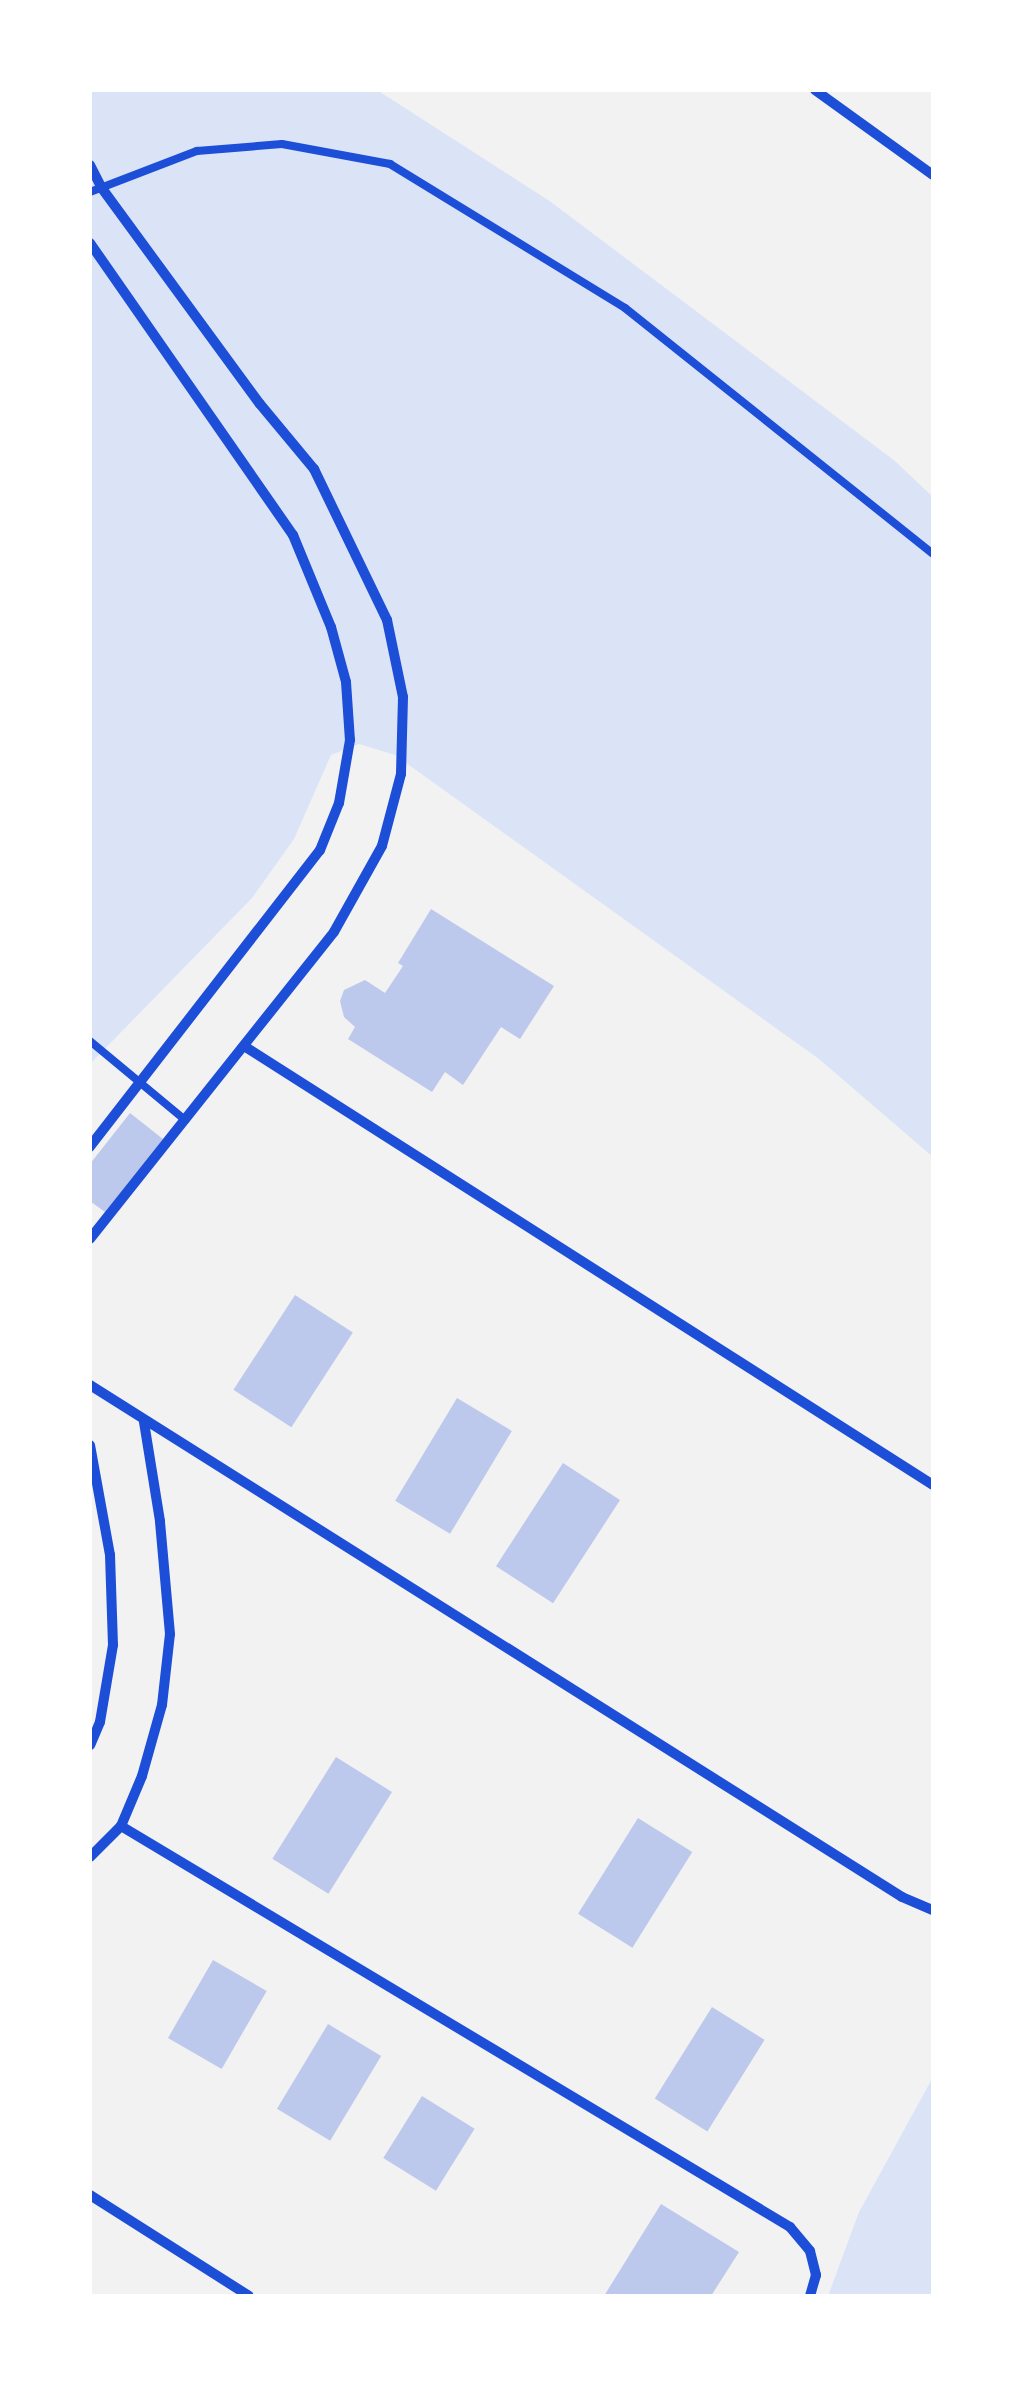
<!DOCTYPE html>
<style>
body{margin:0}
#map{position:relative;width:1023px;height:2386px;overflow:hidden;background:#f2f2f2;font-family:Lato,sans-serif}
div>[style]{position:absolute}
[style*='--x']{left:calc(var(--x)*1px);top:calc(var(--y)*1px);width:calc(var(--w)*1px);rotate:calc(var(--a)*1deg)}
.green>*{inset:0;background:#dbe4f7}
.building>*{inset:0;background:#bdc9ec;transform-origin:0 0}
.service>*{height:8px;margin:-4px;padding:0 4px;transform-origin:4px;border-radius:4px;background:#1d4ed8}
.minor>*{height:10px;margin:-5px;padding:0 5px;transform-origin:5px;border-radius:5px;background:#1d4ed8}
span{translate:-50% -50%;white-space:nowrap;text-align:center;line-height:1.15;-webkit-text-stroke:8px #fff;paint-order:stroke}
.frame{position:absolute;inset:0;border:92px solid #fff;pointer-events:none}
</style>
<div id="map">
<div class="green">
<i style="clip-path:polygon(90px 90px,377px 90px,551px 202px,895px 461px,933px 497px,933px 1157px,819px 1059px,395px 755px,359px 744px,331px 755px,294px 839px,252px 898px,90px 1064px)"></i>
<i style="clip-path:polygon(933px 2077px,933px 2296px,828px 2296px,859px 2212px)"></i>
</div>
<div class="building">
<i style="clip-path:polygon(431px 909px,554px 986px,520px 1039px,501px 1027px,463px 1085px,445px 1072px,432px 1092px,348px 1039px,355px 1027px,344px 1017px,340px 1001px,344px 990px,365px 980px,385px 993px,403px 966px,398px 963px)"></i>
<i style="clip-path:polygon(130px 1113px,163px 1139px,105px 1212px,90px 1201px,90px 1164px)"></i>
<i style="left:295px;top:1295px;width:69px;height:113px;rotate:33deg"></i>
<i style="left:457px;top:1398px;width:64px;height:120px;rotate:31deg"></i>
<i style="left:563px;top:1463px;width:68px;height:123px;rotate:33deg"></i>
<i style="left:336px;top:1757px;width:66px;height:120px;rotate:32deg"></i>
<i style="left:638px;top:1818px;width:64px;height:113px;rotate:32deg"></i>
<i style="left:213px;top:1960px;width:62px;height:90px;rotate:30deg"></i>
<i style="left:712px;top:2007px;width:62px;height:108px;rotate:32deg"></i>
<i style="left:328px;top:2024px;width:62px;height:99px;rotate:31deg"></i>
<i style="left:422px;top:2096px;width:62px;height:73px;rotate:32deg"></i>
<i style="clip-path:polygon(661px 2204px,739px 2252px,711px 2296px,604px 2296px)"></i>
</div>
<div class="service">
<i style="--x:90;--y:192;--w:115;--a:-21"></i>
<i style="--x:197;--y:151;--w:85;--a:-4.7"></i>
<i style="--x:282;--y:144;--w:110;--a:10.5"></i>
<i style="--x:390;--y:164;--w:276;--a:31.5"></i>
<i style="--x:625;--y:308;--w:394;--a:38.6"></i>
<i style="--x:90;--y:1041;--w:124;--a:39.7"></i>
</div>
<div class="minor">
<i style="--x:815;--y:90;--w:145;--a:35.8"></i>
<i style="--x:90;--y:165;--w:25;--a:63"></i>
<i style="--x:101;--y:187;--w:269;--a:53.8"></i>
<i style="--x:260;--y:404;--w:85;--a:50.3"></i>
<i style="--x:314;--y:469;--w:168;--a:64.2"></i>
<i style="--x:387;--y:620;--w:79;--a:78.3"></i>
<i style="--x:403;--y:697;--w:77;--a:91.5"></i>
<i style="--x:401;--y:774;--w:74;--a:104.8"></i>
<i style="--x:382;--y:846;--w:98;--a:119.2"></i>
<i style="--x:334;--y:932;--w:392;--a:128.5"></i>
<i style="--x:90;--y:243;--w:356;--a:55.2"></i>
<i style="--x:293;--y:535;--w:100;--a:67.6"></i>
<i style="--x:331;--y:627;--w:57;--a:74.7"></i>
<i style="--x:346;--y:682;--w:58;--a:86.1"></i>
<i style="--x:350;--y:740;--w:64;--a:99.9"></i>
<i style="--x:339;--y:803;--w:51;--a:112"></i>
<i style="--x:320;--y:850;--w:376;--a:127.8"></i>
<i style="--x:244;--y:1046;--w:817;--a:32.5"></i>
<i style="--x:90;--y:1385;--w:960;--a:32.23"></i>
<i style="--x:902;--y:1897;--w:34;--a:23"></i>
<i style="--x:90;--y:1445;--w:112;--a:79.7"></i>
<i style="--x:110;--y:1555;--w:90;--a:88.1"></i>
<i style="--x:113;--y:1645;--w:78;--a:99.6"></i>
<i style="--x:100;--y:1722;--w:25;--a:113"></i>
<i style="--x:121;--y:1826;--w:780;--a:30.94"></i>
<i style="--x:790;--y:2227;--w:31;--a:50"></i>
<i style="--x:810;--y:2251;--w:25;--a:76"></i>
<i style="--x:816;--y:2275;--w:22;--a:106"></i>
<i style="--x:90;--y:1857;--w:44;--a:-45"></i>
<i style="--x:121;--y:1826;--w:54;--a:-67.2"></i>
<i style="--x:142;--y:1776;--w:74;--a:-74.3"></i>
<i style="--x:162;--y:1705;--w:71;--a:-83.6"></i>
<i style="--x:170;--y:1634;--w:113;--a:-95.1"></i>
<i style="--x:160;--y:1521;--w:100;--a:-99.2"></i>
<i style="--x:90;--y:2195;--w:188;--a:32.4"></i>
</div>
<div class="frame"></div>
</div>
